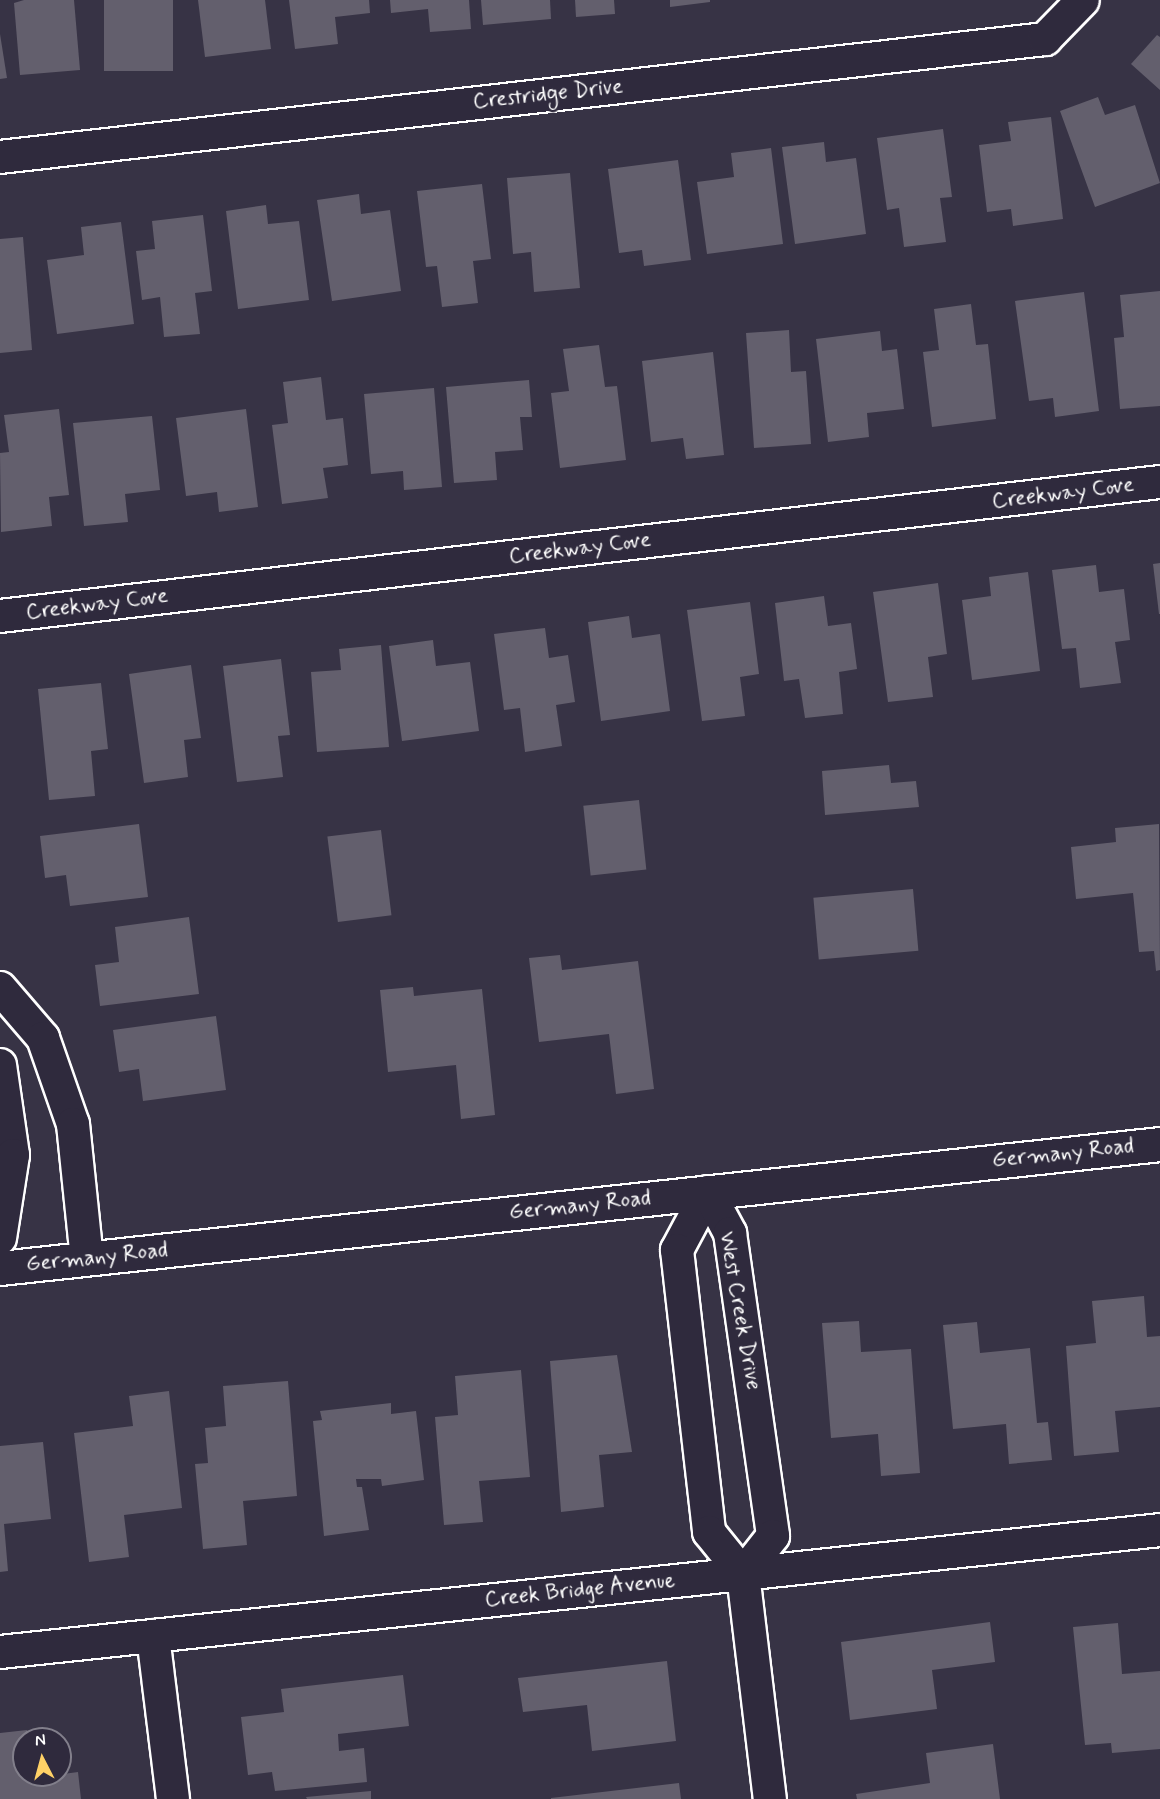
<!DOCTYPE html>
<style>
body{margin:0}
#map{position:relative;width:1160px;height:1799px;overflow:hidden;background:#373345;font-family:Mynerve,sans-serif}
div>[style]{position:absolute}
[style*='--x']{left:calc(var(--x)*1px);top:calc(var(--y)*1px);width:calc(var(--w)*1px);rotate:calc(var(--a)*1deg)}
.building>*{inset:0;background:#635f6d;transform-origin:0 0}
.roads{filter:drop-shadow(2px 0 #fff) drop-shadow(-2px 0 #fff) drop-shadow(0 2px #fff) drop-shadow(0 -2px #fff)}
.street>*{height:32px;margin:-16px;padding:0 16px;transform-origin:16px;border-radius:16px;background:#2f2a3d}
.secondary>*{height:33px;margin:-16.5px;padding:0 16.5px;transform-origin:16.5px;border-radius:16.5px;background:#2f2a3d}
span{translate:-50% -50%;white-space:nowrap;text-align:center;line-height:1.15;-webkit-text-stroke:5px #2f2a3d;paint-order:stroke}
.street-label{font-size:22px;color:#fff}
.north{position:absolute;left:12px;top:1727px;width:60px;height:60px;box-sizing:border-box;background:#2f2a3d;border:2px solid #827f8b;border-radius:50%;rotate:354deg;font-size:16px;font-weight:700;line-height:24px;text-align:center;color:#fff}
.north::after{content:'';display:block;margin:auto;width:21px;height:27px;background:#ffd166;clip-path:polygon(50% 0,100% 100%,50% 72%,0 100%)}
</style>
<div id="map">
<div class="building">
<i style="clip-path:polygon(24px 0,74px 0,80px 70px,20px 75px,14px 3px)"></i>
<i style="left:104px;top:0;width:69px;height:71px"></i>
<i style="clip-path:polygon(198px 0,265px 0,271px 49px,205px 57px)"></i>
<i style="clip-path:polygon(289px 0,369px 0,370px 13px,335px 17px,338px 44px,295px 49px)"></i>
<i style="clip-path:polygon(390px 0,469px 0,471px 29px,430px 32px,428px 9px,391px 13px)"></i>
<i style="clip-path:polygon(481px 0,550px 0,551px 19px,483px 25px)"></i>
<i style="clip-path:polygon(575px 0,614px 0,615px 14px,576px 17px)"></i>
<i style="clip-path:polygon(670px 0,710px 0,710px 2px,670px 7px)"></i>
<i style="clip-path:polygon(0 34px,7px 78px,0 79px)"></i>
<i style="clip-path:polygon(1157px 35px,1160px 37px,1160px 90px,1131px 64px)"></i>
<i style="clip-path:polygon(1098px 97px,1105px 115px,1135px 105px,1160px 183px,1095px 207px,1060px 111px)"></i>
<i style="clip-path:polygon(1051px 117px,1063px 219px,1013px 226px,1011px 209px,987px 212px,979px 145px,1011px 141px,1008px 122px)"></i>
<i style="clip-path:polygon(943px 129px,952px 197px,940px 198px,946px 242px,904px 247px,899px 208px,887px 210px,877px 138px)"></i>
<i style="clip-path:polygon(824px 142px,826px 162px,856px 158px,866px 234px,795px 244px,782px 147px)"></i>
<i style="clip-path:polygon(771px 148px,783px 244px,707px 254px,697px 182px,734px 177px,731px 153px)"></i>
<i style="clip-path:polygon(678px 160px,691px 260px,644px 266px,642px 250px,619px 253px,608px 169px)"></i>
<i style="clip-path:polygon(570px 173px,580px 288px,534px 292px,531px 252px,513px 254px,507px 178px)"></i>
<i style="clip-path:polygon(482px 184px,491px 259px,473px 261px,478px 303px,442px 307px,437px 266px,426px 267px,417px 191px)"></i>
<i style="clip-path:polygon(359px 194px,361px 214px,390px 210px,401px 291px,332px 301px,317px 200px)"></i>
<i style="clip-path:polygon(266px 205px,268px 224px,299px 221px,309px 300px,238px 309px,226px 211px)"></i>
<i style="clip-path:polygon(203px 215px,212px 291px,195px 293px,200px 334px,164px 337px,160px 297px,142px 300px,136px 251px,155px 249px,152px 221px)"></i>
<i style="clip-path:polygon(121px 222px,134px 324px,57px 334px,47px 260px,84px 255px,81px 227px)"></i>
<i style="clip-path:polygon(23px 237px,32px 350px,0 353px,0 239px)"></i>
<i style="clip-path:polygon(1160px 291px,1160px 406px,1120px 409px,1114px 338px,1124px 337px,1120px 295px)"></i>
<i style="clip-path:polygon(1084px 292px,1099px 411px,1055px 417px,1053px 398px,1029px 401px,1015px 301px)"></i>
<i style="clip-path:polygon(971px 304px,976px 345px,988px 344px,996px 419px,932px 427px,923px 352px,939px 350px,934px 309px)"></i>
<i style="clip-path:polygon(789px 330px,791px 372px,806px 371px,811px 444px,754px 448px,746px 333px)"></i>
<i style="clip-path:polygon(880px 331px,882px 351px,897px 349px,904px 409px,867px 413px,869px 437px,828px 442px,816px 339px)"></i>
<i style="clip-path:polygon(599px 345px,605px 387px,617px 386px,626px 460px,560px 468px,551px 393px,569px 391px,563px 349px)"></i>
<i style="clip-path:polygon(713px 352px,724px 455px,686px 459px,683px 438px,651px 442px,642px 361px)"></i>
<i style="clip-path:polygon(321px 377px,326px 420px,343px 418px,348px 465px,323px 468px,328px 498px,282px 504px,272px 425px,288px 423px,283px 382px)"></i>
<i style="clip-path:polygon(529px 380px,532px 417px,520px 417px,523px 450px,495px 452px,497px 480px,454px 483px,446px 387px)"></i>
<i style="clip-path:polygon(434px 388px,442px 487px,404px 490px,403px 471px,371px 474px,364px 394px)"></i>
<i style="clip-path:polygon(59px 409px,69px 495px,49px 497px,52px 526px,1px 532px,0 453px,9px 452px,4px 415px)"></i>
<i style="clip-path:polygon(246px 409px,258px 507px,219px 512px,217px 492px,186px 496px,176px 418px)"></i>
<i style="clip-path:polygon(152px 416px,160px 490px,125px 494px,128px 522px,84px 526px,73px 423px)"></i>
<i style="clip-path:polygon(1160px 563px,1160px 614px,1159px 614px,1153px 564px)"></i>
<i style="clip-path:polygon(1096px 565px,1099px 592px,1124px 589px,1130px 640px,1115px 642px,1121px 683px,1080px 688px,1076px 648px,1062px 649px,1052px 570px)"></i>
<i style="clip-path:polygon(1028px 572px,1040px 671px,972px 680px,962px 600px,991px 596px,989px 577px)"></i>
<i style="clip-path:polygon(938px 583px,947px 654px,928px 657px,933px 697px,888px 702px,873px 592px)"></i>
<i style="clip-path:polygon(824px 596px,828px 626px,851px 623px,857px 669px,839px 672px,843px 714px,805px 718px,799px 679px,784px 681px,775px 603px)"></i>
<i style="clip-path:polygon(750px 602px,759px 674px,740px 677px,745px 716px,702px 721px,687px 610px)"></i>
<i style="clip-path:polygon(629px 616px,632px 638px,660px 634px,670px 711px,601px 721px,588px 622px)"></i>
<i style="clip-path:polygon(545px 628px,549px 658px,568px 655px,575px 702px,556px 705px,562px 746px,525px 752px,520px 708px,504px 710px,494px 634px)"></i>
<i style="clip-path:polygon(433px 640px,436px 666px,470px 662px,479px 731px,402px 741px,389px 646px)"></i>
<i style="clip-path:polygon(381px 645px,389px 747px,317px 752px,311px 672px,341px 670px,339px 649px)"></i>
<i style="clip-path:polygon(281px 659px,290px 735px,278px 736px,283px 777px,237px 782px,223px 666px)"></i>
<i style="clip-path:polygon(191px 665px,201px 738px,184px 740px,188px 777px,144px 783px,129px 674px)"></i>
<i style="clip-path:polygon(101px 683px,108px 749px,91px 751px,95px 796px,49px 800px,38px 689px)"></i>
<i style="clip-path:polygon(889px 765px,891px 783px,916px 781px,919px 807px,825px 815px,822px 771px)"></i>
<i style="left:639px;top:800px;width:70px;height:56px;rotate:84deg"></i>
<i style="clip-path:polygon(139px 824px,148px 897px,70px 906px,66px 875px,45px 878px,40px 836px)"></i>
<i style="clip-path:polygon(1159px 824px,1160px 970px,1156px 971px,1154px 951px,1139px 952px,1133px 893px,1076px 899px,1071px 847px,1116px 842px,1115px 828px)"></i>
<i style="left:381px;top:830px;width:86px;height:54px;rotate:83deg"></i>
<i style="left:913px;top:889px;width:62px;height:100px;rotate:85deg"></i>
<i style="clip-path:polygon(189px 917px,199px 994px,100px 1006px,95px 965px,119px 962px,115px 927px)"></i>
<i style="clip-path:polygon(560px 955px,562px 970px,638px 961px,654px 1089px,616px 1094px,609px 1034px,539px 1042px,529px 958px)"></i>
<i style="clip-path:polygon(413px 987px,414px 996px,482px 989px,495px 1115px,461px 1119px,456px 1065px,388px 1072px,380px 990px)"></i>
<i style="clip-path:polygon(216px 1016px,226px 1090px,143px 1101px,139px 1069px,119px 1072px,113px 1030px)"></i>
<i style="clip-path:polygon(1144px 1296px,1147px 1337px,1160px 1336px,1160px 1407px,1115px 1411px,1119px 1452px,1074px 1456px,1066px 1346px,1096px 1343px,1092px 1301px)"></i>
<i style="clip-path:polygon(859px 1321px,861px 1352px,911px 1349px,920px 1473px,881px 1476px,878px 1434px,831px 1438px,822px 1323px)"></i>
<i style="clip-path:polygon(977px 1322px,980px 1353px,1030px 1348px,1037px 1423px,1048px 1422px,1052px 1460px,1009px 1464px,1006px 1424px,953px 1429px,943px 1325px)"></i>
<i style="clip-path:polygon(617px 1355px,632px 1452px,599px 1455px,604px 1507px,561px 1512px,550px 1361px)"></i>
<i style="clip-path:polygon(521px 1370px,530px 1477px,479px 1481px,483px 1522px,444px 1525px,435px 1417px,458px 1415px,455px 1376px)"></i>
<i style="clip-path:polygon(288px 1381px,297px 1496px,243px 1501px,247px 1545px,203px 1549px,195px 1464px,208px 1463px,205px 1428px,226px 1426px,223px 1386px)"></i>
<i style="clip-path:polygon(169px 1391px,182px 1508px,124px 1515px,129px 1557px,89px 1562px,74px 1433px,133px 1426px,129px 1396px)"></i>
<i style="clip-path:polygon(391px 1403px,391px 1414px,416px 1411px,424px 1480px,382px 1486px,381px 1479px,356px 1479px,357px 1487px,362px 1487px,369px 1530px,324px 1536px,313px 1421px,322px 1420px,320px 1411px)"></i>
<i style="clip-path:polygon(43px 1442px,51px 1519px,4px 1524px,8px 1571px,0 1572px,0 1446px)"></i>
<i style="clip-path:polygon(990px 1622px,995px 1662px,932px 1670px,937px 1709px,850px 1720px,841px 1642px)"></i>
<i style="clip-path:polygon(1118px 1623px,1122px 1674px,1160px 1671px,1160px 1749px,1112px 1753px,1111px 1743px,1085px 1745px,1073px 1627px)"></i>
<i style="clip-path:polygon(667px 1661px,676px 1741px,592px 1751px,587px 1705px,523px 1712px,518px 1678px)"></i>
<i style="clip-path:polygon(403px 1675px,409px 1726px,338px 1734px,339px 1751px,364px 1748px,367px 1782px,275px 1791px,272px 1772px,248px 1775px,241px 1717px,284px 1712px,281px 1689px)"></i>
<i style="clip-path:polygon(27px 1730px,24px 1775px,34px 1778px,78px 1772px,81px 1799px,0 1799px,0 1733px)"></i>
<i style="clip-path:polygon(993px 1744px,1000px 1799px,857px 1799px,856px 1794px,930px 1783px,926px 1753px)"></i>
<i style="clip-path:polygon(679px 1783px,681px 1799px,551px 1799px,551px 1798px)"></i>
<i style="clip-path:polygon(371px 1791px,371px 1799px,307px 1799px,306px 1797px)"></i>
</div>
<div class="roads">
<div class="street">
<i style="--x:0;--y:157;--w:1052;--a:-6.44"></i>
<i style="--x:1045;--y:39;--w:54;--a:-45.7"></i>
<i style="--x:0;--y:616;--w:1168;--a:-6.59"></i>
<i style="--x:0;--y:988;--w:66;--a:49.3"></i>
<i style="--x:43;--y:1038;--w:91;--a:70.8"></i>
<i style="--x:73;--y:1124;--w:136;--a:84.1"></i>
<i style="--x:0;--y:1065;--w:91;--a:81.8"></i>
<i style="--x:13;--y:1155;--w:84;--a:98.9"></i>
<i style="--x:708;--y:1192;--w:66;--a:118.1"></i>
<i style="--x:677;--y:1250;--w:284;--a:83.5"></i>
<i style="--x:709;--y:1532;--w:54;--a:51"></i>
<i style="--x:743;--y:1574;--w:227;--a:83.2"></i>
<i style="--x:708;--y:1192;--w:47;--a:61.8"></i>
<i style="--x:730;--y:1233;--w:306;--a:81.9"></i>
<i style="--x:773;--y:1536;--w:48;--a:128.3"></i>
<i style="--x:153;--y:1636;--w:164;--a:83"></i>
<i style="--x:0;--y:1652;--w:1166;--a:-6"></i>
</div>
<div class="secondary">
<i style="--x:0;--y:1268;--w:1167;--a:-6.1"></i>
</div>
</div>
<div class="street-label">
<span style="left:548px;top:95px;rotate:-6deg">Crestridge Drive</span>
<span style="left:1063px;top:494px;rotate:-7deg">Creekway Cove</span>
<span style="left:580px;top:549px;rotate:-7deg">Creekway Cove</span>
<span style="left:97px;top:605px;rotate:-7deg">Creekway Cove</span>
<span style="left:1063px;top:1154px;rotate:-6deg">Germany Road</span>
<span style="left:580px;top:1206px;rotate:-6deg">Germany Road</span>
<span style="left:97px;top:1258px;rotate:-6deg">Germany Road</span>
<span style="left:739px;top:1311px;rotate:80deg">West Creek Drive</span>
<span style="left:580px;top:1591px;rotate:-6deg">Creek Bridge Avenue</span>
</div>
<div class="north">N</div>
</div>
